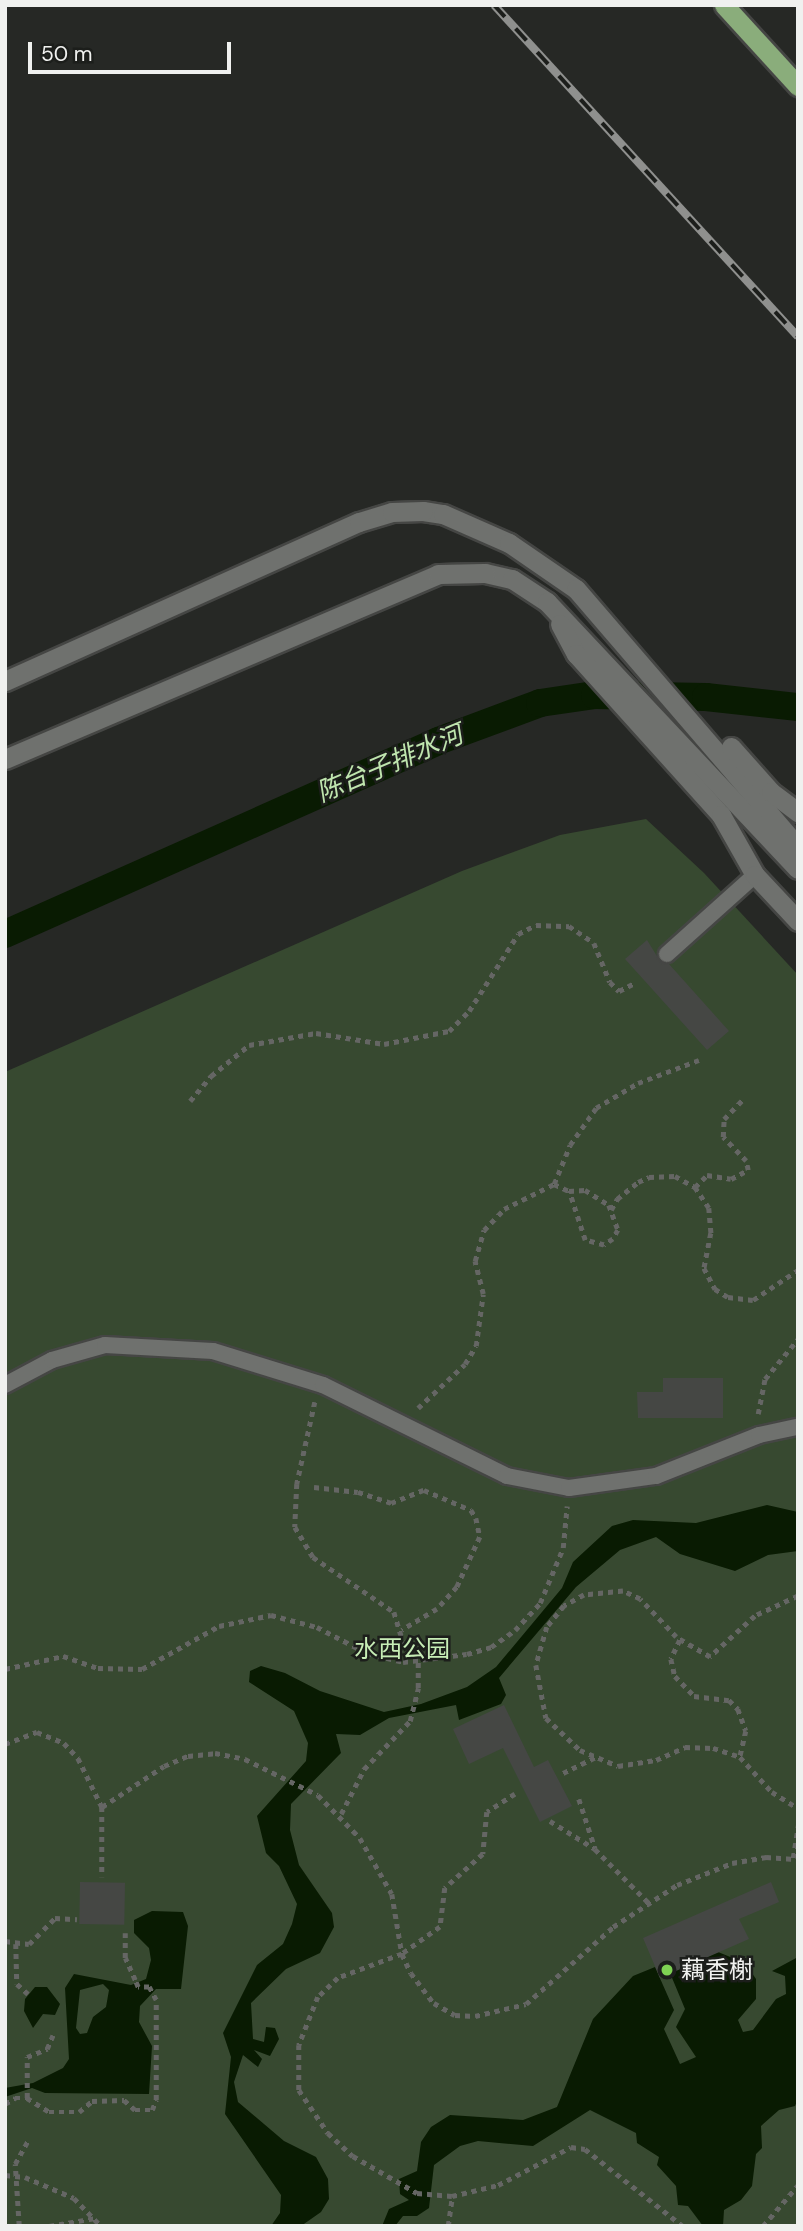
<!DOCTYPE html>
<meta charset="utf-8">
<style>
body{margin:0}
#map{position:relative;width:803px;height:2231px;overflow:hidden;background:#262825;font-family:"DM Sans","Noto Sans SC",sans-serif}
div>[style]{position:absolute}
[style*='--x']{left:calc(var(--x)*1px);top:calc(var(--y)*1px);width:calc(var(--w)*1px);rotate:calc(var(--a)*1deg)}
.green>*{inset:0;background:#374930}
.water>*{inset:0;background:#091b02}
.canal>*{height:28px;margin:-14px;padding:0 14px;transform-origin:14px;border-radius:14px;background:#091b02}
.building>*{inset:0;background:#454744;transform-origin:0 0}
.path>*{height:4.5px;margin-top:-2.25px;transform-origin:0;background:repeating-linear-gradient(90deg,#656664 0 5px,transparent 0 10px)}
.roads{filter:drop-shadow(2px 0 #454644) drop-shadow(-2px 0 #454644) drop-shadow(0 2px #454644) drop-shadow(0 -2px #454644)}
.service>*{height:16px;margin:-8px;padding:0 8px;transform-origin:8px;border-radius:8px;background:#6f716e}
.tertiary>*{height:19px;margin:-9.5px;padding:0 9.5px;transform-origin:9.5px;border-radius:9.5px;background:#6f716e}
.secondary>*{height:19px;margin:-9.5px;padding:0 9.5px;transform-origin:9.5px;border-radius:9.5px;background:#6f716e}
.trunk>*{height:19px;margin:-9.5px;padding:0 9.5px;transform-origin:9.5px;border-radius:9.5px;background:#8aad7b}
.rail>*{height:8px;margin-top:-4px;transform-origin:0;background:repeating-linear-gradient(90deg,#1c1e1b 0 16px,#8f908e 0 32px);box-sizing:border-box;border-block:2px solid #8f908e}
.dots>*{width:19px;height:19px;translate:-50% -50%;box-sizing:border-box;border:4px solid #1c1e1b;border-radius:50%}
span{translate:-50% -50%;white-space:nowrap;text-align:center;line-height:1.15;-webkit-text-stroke:5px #1c1e1b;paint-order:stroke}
.park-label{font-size:24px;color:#c7edb6}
.poi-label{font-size:24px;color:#f0f1ef}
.left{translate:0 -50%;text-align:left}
.water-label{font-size:26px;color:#bfe5ae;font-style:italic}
.frame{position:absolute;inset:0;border:7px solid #f0f1ef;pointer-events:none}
.scale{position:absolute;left:28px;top:42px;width:203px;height:32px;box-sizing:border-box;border:4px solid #f0f1ef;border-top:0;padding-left:9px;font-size:21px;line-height:24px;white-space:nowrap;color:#f0f1ef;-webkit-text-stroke:5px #1c1e1b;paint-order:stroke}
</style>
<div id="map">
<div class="green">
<i style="clip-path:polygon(646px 819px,704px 873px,798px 975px,798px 2226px,5px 2226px,5px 1072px,462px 871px,560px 835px)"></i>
</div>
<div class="water">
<i style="clip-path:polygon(767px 1505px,798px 1512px,798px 1551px,768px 1555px,735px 1571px,680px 1554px,656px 1537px,620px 1550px,576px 1587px,499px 1678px,506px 1695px,501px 1704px,459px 1720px,456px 1705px,389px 1718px,360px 1735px,336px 1734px,341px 1753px,291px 1804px,290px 1830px,299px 1865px,332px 1913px,334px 1927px,320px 1953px,286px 1969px,251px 2003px,253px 2039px,264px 2042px,266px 2027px,275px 2028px,279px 2039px,270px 2056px,254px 2050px,262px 2059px,258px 2067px,243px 2055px,234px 2082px,238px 2102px,284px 2141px,316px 2157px,328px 2179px,329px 2199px,321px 2212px,301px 2226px,271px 2226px,280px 2213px,281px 2195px,225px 2114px,231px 2057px,223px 2033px,257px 1965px,283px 1944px,292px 1924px,297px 1904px,279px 1866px,266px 1853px,257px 1816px,306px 1761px,308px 1743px,294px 1711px,249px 1682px,250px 1671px,261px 1666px,285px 1673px,320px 1691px,384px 1712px,421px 1704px,467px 1687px,496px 1667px,562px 1588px,573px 1562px,612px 1526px,633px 1520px,696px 1523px)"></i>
<i style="clip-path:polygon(evenodd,152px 1911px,183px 1912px,188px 1926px,181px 1989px,156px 1989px,140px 2006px,139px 2022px,152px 2046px,149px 2094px,45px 2093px,32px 2088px,5px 2097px,5px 2088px,33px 2083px,63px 2068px,69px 2059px,65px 1988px,74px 1974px,131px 1985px,146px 1979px,151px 1960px,149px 1948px,134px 1933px,134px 1920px,152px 1911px,103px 1984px,109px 1990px,106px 2007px,93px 2017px,87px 2033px,80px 2034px,76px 2028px,80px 1990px,103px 1984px)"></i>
<i style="clip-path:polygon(718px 1952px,745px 1963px,756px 1979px,756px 1999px,738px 2020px,743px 2032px,753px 2030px,776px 1999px,786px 1994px,785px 1976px,772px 1971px,798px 1957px,798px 2099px,795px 2106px,779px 2110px,761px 2126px,762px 2148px,756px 2154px,752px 2186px,741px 2200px,724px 2210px,723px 2226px,703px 2226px,688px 2206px,678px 2205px,676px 2186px,657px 2165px,659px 2157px,637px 2143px,636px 2133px,590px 2110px,533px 2146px,478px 2141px,460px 2146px,434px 2165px,429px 2208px,417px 2216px,403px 2216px,395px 2226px,382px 2226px,389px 2209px,409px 2200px,400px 2194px,399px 2179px,417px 2171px,421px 2142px,431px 2127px,450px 2115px,523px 2120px,557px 2107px,593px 2019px,633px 1976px,655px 1967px,674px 2010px,664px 2029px,680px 2064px,696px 2057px,676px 2027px,685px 2009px,670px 1973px)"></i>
<i style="clip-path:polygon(35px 1987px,47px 1987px,60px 2004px,55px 2015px,43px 2014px,33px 2028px,24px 2011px,25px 1999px)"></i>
</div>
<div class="canal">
<i style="--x:5;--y:934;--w:474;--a:-24"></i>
<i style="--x:438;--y:741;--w:109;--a:-20.4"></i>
<i style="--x:540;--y:703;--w:56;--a:-8.3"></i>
<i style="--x:595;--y:695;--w:111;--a:1"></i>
<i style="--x:706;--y:697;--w:93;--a:6.2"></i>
</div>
<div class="building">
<i style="clip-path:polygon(647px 940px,660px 961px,669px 964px,729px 1031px,707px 1050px,625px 959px)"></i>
<i style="clip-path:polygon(663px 1378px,723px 1378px,723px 1418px,638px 1418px,637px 1392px,663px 1392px)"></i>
<i style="clip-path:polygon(504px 1705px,534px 1767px,548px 1760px,572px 1806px,540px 1822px,503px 1748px,469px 1764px,453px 1729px)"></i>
<i style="left:80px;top:1882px;width:45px;height:42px;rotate:1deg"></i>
<i style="clip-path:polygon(771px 1882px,779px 1902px,739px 1919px,749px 1939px,660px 1978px,643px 1938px)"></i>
</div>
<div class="path">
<i style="--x:190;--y:1101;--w:33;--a:-50"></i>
<i style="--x:211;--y:1076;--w:49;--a:-39.2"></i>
<i style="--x:249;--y:1045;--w:68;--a:-10.2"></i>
<i style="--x:316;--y:1033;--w:69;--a:9.2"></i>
<i style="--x:384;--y:1044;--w:66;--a:-11.3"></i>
<i style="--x:449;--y:1031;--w:28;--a:-45"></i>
<i style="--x:469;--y:1011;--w:91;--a:-57.5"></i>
<i style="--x:518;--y:934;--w:20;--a:-27"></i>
<i style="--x:536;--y:925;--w:33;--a:2"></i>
<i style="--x:569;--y:926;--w:30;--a:34"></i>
<i style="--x:594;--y:943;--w:42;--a:67.7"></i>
<i style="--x:610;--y:982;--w:13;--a:45"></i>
<i style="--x:619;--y:991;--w:18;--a:-27"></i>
<i style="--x:554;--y:1184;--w:17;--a:25"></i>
<i style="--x:569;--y:1191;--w:16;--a:-4"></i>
<i style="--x:585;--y:1190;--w:28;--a:32"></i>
<i style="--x:609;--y:1205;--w:27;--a:70"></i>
<i style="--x:618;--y:1230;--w:10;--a:119"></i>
<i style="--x:613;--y:1239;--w:11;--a:146"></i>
<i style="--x:604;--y:1245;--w:20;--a:-165"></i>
<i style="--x:585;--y:1240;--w:52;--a:-108.1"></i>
<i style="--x:695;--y:1187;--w:17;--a:-45"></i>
<i style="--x:707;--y:1175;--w:24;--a:9"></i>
<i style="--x:731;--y:1179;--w:19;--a:-28"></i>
<i style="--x:748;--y:1170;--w:9;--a:-103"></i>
<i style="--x:746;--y:1161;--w:33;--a:-134"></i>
<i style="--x:723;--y:1137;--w:18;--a:-87"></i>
<i style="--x:724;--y:1119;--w:28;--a:-46"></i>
<i style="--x:611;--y:1210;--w:13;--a:-61"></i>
<i style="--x:617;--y:1199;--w:27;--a:-39"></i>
<i style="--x:638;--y:1182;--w:12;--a:-24"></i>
<i style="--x:649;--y:1177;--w:26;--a:-2"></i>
<i style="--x:675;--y:1176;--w:23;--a:29"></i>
<i style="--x:695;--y:1187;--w:25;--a:56"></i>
<i style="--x:709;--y:1208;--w:25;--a:85"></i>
<i style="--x:711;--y:1233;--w:36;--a:101"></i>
<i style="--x:704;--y:1268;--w:24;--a:62"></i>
<i style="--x:715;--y:1289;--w:15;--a:32"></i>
<i style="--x:728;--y:1297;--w:25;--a:7"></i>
<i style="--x:753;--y:1300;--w:54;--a:-33.7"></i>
<i style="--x:315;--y:1402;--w:84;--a:102.4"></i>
<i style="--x:297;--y:1484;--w:43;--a:92.7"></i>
<i style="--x:295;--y:1527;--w:35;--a:59"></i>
<i style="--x:313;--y:1557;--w:98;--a:34.2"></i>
<i style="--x:394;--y:1612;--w:30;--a:73"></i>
<i style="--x:403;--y:1641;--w:20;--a:105"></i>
<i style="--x:418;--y:1408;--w:64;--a:-43.1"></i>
<i style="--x:465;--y:1364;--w:21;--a:-59"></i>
<i style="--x:476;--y:1346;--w:52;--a:-82.3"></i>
<i style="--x:483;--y:1294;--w:34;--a:-104"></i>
<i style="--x:475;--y:1261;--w:32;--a:-74"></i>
<i style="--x:484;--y:1230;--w:29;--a:-46"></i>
<i style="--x:504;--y:1209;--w:56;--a:-26.6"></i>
<i style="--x:554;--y:1184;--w:42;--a:-67.7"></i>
<i style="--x:570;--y:1145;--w:45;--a:-54.9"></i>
<i style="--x:596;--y:1108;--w:49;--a:-30.8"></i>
<i style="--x:638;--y:1083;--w:65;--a:-20.7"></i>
<i style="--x:758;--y:1414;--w:36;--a:-79"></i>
<i style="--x:765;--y:1379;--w:52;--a:-50.5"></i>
<i style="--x:314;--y:1487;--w:44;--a:6.5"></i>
<i style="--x:358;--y:1492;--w:35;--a:18"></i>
<i style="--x:391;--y:1503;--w:35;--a:-22"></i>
<i style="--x:424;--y:1490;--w:51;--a:23.1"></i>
<i style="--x:471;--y:1510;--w:9;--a:58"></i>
<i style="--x:476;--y:1518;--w:19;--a:78"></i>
<i style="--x:480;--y:1537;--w:55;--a:114.7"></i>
<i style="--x:457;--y:1587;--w:30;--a:132"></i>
<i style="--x:437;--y:1609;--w:41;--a:149"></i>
<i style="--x:798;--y:1596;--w:47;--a:155.1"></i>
<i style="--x:755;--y:1616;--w:61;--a:137.7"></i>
<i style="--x:710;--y:1657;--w:39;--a:-150"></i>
<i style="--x:676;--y:1637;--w:52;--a:-133.5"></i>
<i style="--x:640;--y:1599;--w:19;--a:-155"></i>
<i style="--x:623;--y:1591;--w:39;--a:174"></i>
<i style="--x:584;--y:1595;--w:23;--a:151"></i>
<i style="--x:564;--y:1606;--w:27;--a:129"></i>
<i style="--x:547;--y:1627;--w:40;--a:106"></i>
<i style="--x:536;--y:1665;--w:54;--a:79.3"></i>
<i style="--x:546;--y:1718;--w:47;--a:43.3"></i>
<i style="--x:580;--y:1750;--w:41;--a:22.8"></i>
<i style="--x:618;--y:1766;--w:38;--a:-9"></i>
<i style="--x:656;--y:1760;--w:32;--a:-24"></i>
<i style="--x:685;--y:1747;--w:28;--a:2"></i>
<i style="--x:713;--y:1748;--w:28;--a:18"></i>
<i style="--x:740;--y:1757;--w:47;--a:47.6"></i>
<i style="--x:772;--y:1792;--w:31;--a:32"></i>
<i style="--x:680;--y:1640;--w:21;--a:115"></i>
<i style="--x:671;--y:1659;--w:17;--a:77"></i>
<i style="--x:675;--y:1676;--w:28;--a:46"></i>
<i style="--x:694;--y:1696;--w:35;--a:7"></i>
<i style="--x:729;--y:1700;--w:13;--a:45"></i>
<i style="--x:738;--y:1709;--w:23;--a:70"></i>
<i style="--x:746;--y:1731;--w:27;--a:103"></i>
<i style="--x:5;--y:1669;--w:59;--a:-12.6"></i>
<i style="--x:63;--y:1656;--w:37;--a:19"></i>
<i style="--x:98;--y:1668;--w:44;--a:1.3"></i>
<i style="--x:142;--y:1669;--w:88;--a:-29.2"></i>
<i style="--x:219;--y:1626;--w:53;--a:-11.9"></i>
<i style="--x:271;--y:1615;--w:48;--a:14.6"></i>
<i style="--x:317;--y:1627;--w:56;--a:27.5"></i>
<i style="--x:367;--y:1653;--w:37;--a:14"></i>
<i style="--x:403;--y:1662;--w:64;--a:-7.1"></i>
<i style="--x:467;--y:1654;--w:25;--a:-16"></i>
<i style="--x:491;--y:1647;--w:29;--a:-35"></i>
<i style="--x:515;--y:1630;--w:37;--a:-47"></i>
<i style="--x:540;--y:1603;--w:60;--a:-67.3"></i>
<i style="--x:563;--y:1548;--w:42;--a:-84.6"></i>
<i style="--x:5;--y:1744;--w:34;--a:-21"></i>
<i style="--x:37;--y:1732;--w:29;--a:22"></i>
<i style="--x:64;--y:1743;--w:21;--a:47"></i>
<i style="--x:78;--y:1758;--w:55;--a:63.9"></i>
<i style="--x:102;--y:1807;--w:70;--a:90"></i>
<i style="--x:563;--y:1773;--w:37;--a:-26"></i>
<i style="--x:515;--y:1794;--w:33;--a:147"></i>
<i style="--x:487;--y:1812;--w:42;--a:95.4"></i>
<i style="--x:483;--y:1854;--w:51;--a:138.2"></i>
<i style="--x:445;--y:1888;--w:39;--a:97"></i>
<i style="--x:440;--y:1927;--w:47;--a:144.6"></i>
<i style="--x:402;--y:1954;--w:68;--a:159.4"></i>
<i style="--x:338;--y:1978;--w:28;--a:136"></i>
<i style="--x:318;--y:1997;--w:52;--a:111.6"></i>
<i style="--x:299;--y:2045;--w:45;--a:90"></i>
<i style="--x:299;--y:2090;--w:52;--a:56"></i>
<i style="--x:328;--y:2133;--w:34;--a:43"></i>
<i style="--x:353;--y:2156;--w:74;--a:30"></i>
<i style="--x:417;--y:2193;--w:35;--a:5"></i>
<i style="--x:452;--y:2196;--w:47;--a:-13.4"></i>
<i style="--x:498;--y:2185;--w:82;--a:-27.5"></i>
<i style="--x:571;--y:2147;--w:14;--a:8"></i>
<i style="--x:585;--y:2149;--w:125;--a:38.2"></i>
<i style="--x:579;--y:1799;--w:52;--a:71.9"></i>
<i style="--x:102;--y:1807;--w:74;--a:-33.5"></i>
<i style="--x:164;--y:1766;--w:26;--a:-23"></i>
<i style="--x:188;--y:1756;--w:27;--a:-6"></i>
<i style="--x:215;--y:1753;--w:31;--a:11"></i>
<i style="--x:245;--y:1759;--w:81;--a:26.3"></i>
<i style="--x:318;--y:1795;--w:60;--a:45.7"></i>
<i style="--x:360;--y:1838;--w:64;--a:60.3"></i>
<i style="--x:392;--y:1894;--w:61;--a:80.5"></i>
<i style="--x:402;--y:1954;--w:21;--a:65"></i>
<i style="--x:411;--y:1973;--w:38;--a:53"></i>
<i style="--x:434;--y:2003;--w:24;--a:30"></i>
<i style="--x:455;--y:2015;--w:20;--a:3"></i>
<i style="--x:475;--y:2016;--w:52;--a:-13.2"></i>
<i style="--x:526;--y:2004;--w:116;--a:-41.5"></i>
<i style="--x:613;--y:1927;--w:77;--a:-33.3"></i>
<i style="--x:677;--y:1885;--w:59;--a:-21.8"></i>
<i style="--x:732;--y:1863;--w:35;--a:-10"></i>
<i style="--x:766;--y:1857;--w:32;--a:4"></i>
<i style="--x:341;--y:1814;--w:51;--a:-62.9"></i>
<i style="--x:364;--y:1769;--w:66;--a:-46.2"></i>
<i style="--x:410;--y:1721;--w:34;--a:-76"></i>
<i style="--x:418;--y:1688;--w:26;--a:-90"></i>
<i style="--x:550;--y:1821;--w:53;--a:31.9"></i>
<i style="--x:595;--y:1849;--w:76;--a:45"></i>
<i style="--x:793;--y:1858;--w:33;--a:-81"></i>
<i style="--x:5;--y:1941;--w:24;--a:7"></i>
<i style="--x:29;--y:1944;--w:37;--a:-45"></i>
<i style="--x:55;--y:1918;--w:22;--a:3"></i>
<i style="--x:16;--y:1944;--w:40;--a:88.6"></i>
<i style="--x:17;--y:1984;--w:15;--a:42"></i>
<i style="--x:27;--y:2098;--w:41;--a:-90"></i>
<i style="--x:27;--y:2057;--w:22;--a:-22"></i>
<i style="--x:47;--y:2049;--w:15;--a:-67"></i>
<i style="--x:5;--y:2104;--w:12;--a:-31"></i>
<i style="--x:15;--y:2098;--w:12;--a:0"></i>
<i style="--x:27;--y:2098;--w:26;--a:32"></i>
<i style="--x:49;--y:2112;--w:30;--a:0"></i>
<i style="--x:79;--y:2112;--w:17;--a:-40"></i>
<i style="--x:92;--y:2101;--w:32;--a:-2"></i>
<i style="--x:124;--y:2100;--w:15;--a:42"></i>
<i style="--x:135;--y:2110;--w:17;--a:0"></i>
<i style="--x:152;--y:2110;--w:11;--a:-68"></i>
<i style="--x:156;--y:2100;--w:100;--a:-90"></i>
<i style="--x:156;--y:2000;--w:15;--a:-118"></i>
<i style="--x:149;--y:1987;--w:11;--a:180"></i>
<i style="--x:138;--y:1987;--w:8;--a:-113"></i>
<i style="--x:135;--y:1980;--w:24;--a:-114"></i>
<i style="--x:125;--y:1958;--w:25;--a:-90"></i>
<i style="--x:5;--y:2175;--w:20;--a:6"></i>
<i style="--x:25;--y:2177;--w:53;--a:23.2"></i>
<i style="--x:74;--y:2198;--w:39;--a:46"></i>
<i style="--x:19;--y:2226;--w:62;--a:-93.7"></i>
<i style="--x:15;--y:2164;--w:26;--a:-61"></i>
<i style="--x:49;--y:2226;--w:48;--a:-9.7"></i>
<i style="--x:448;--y:2226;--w:30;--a:-82"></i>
<i style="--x:763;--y:2226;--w:54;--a:-49.5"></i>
</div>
<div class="roads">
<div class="service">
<i style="--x:667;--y:954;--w:118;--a:-41.9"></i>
<i style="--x:5;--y:1385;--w:53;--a:-28"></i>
<i style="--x:52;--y:1360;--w:55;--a:-15.8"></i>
<i style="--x:105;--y:1345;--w:108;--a:3.2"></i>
<i style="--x:213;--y:1351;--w:115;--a:17.2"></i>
<i style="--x:323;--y:1385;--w:205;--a:26.3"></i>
<i style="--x:507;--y:1476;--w:63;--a:11"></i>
<i style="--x:569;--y:1488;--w:88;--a:-7.9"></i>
<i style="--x:656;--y:1476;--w:111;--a:-21.7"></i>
<i style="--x:759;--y:1435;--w:40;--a:-12"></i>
</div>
<div class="tertiary">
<i style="--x:423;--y:511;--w:20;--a:9"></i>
<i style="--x:443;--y:514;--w:72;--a:23.7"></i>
<i style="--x:509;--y:543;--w:81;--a:34.5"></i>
<i style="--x:576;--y:589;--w:340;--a:49.3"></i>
<i style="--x:485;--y:573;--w:28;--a:13"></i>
<i style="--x:512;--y:579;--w:42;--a:33.3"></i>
<i style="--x:547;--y:602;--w:366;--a:46.8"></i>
<i style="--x:560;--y:624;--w:34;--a:62"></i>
<i style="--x:576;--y:654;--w:217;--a:48"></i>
<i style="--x:721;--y:815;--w:69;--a:60.5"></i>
<i style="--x:755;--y:875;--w:63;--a:46.9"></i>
<i style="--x:731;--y:747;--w:60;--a:48.4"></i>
<i style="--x:771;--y:792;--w:34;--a:37"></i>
</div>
<div class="secondary">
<i style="--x:5;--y:681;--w:388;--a:-24.2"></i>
<i style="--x:359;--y:522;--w:34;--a:-17"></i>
<i style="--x:392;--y:512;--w:31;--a:-2"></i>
<i style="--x:5;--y:759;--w:471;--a:-23.1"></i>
<i style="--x:438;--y:574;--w:47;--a:-1.2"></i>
</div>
<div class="trunk">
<i style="--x:724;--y:5;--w:110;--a:47.6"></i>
</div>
</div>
<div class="rail">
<i style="--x:494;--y:5;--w:450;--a:47.5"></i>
</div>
<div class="dots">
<i style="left:667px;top:1970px;background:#7ed153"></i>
</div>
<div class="park-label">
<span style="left:402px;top:1649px">水西公园</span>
</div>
<div class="poi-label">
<span class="left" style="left:681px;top:1970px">藕香榭</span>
</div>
<div class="water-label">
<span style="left:390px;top:764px;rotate:-23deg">陈台子排水河</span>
</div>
<div class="frame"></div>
<div class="scale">50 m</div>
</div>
